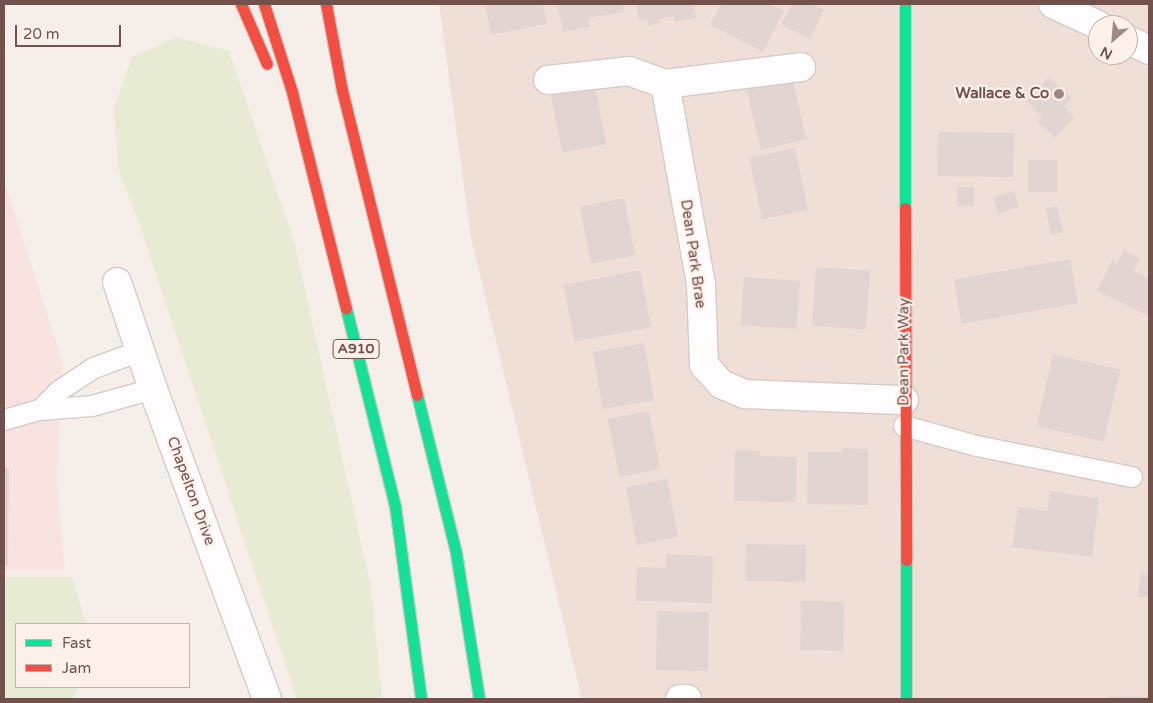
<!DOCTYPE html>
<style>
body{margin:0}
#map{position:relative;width:1153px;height:703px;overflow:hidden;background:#f6eee9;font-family:"Varela Round",sans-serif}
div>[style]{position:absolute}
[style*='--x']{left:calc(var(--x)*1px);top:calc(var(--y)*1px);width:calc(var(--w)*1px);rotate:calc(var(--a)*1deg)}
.residential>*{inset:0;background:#efdfd7}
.commercial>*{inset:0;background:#f9e3e0}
.green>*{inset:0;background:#e7ebd4}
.building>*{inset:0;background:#e2d5d1;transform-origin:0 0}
.roads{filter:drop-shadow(1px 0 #d4cac6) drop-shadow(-1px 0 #d4cac6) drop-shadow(0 1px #d4cac6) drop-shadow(0 -1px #d4cac6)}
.lane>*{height:20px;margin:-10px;padding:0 10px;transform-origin:10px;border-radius:10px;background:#fefcfc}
.street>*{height:28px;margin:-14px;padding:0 14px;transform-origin:14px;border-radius:14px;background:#fefcfc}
.fast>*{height:11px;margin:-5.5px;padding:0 5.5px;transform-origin:5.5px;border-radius:5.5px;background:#16e098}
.jam>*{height:11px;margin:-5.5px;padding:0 5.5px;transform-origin:5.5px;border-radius:5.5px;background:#f24e42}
.dots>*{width:14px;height:14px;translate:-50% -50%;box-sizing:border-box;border:2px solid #fef1ea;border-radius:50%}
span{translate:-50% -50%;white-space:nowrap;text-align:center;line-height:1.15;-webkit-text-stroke:4.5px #fef1ea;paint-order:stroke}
.shield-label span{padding:1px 4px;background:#fef1ea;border:1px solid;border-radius:4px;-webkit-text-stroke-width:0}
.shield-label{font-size:14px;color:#72504b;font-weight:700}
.poi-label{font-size:15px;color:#72504b;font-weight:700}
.right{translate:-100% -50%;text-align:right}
.street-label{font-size:15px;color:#72504b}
.frame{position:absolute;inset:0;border:5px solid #72504b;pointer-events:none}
.legend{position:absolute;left:15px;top:623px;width:175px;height:65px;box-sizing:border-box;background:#fef1ea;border:1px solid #c6b1aa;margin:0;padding:6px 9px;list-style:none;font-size:15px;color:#72504b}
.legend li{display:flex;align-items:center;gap:10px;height:25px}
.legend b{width:25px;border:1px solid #c6b1aa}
.north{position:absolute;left:1088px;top:15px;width:50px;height:50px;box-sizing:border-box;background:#fef1ea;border:1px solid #c6b1aa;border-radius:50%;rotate:207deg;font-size:14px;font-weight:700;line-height:20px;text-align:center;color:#72504b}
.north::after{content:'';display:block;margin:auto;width:18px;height:22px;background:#a08782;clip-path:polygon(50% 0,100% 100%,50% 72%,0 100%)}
.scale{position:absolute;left:15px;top:25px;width:106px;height:22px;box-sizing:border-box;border:2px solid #72504b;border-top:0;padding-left:6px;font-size:15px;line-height:18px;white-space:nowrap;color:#72504b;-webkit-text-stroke:4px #fef1ea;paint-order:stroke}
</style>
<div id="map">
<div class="residential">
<i style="clip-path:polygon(evenodd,439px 4px,1149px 4px,1149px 699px,582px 699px,471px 237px,439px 4px,1098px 25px,1128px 25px,1128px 55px,1098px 55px,1098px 25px)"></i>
</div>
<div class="commercial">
<i style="clip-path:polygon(4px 180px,63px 363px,57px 479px,65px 570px,4px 570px)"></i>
</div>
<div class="green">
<i style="clip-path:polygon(176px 37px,229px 51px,295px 245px,371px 588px,382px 699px,297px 699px,140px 226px,118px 168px,114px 108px,132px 57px)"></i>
<i style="clip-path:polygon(4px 577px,72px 577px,86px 624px,16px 624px,16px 687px,79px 687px,72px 699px,4px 699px)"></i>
</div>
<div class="building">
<i style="clip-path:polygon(485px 4px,543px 4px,547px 24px,491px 35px)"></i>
<i style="clip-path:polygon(557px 4px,622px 4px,624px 12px,588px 18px,589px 27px,563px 31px)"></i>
<i style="clip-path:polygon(636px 4px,694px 4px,696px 18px,674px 21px,674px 16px,660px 19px,661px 23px,648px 25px,647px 20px,639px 21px)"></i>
<i style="clip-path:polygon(721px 4px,769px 4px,784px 11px,763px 52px,710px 25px)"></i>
<i style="clip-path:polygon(792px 4px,812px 4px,824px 10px,810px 39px,781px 25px)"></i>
<i style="left:792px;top:77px;width:64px;height:47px;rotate:77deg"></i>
<i style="clip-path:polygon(1049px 77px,1072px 98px,1064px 107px,1074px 117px,1055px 138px,1037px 122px,1042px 116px,1027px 102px)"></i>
<i style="left:595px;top:86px;width:59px;height:45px;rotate:79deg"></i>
<i style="left:938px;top:132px;width:76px;height:44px;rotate:1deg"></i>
<i style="left:795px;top:148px;width:63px;height:47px;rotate:78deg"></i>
<i style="left:1028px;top:160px;width:29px;height:32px"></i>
<i style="left:957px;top:187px;width:17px;height:19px"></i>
<i style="left:1014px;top:191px;width:17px;height:22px;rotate:73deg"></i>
<i style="left:624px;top:198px;width:58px;height:45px;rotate:79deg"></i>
<i style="left:1057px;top:206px;width:27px;height:12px;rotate:77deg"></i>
<i style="clip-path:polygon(1124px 250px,1140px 259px,1134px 271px,1149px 279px,1149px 316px,1097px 291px,1112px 261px,1117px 264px)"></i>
<i style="left:1070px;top:259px;width:45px;height:118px;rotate:80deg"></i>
<i style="left:816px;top:267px;width:54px;height:59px;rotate:4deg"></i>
<i style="left:640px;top:270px;width:58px;height:78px;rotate:79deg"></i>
<i style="left:744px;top:277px;width:56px;height:48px;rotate:4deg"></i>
<i style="left:644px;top:343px;width:58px;height:52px;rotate:80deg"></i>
<i style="left:1053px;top:354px;width:69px;height:74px;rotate:13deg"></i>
<i style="left:649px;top:411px;width:59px;height:42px;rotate:79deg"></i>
<i style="clip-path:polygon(843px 448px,868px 449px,868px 505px,807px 504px,808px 452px,843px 452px)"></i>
<i style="clip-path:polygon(735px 450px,760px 451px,760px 456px,797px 457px,796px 502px,734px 501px)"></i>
<i style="clip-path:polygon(4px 468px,9px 468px,8px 566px,4px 566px)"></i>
<i style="left:667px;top:479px;width:59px;height:42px;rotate:79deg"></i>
<i style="clip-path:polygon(1050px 491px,1099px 498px,1092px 557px,1012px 547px,1018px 507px,1047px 511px)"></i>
<i style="left:746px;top:544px;width:60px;height:37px;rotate:1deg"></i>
<i style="clip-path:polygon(666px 554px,713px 556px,712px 603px,636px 601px,637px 567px,666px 568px)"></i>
<i style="clip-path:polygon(1141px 573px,1149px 574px,1149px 598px,1138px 596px)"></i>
<i style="left:801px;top:601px;width:43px;height:49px;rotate:1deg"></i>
<i style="left:657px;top:611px;width:52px;height:59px;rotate:1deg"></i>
<i style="clip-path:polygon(1109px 696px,1149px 697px,1149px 699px,1109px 699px)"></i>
</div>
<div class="roads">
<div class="lane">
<i style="--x:40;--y:410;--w:27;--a:-45"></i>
<i style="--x:59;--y:391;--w:42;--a:-33.3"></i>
<i style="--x:94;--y:368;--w:49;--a:-20.3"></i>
<i style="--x:4;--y:420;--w:37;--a:-16"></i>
<i style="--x:40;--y:410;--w:52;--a:-4.4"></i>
<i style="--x:92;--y:406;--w:63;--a:-15.6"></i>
<i style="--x:904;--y:426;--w:76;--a:15.3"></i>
<i style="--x:977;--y:446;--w:158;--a:11.3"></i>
</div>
<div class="street">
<i style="--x:1053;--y:4;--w:50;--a:25"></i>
<i style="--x:1128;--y:40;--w:23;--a:25"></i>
<i style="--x:548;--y:80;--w:81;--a:-6.3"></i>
<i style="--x:629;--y:71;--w:38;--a:20"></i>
<i style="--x:665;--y:84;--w:137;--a:-7.1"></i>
<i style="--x:665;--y:84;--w:203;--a:79.8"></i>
<i style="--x:701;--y:284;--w:81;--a:87.9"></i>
<i style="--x:704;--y:365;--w:25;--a:48"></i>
<i style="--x:721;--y:384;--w:26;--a:23"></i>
<i style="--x:745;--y:394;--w:159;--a:2.2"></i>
<i style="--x:117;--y:282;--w:113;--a:71.4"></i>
<i style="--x:153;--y:389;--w:330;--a:69.8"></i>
<i style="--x:680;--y:699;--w:7;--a:0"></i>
</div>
<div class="fast">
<i style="--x:905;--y:4;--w:204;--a:90"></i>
<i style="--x:346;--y:308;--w:204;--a:76.1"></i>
<i style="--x:395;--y:506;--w:195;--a:82.3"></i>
<i style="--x:417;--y:395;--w:163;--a:76.1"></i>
<i style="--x:456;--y:553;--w:148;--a:81"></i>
<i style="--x:906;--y:560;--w:139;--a:90"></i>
</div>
<div class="jam">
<i style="--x:241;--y:4;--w:65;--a:66.6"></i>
<i style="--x:264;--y:4;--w:92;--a:72.3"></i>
<i style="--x:292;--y:92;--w:223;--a:76"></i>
<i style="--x:326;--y:4;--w:87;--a:79.5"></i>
<i style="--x:342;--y:90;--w:314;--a:76.2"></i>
<i style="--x:905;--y:208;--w:352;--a:89.8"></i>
</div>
</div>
<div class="dots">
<i style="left:1059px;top:94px;background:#a08782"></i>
</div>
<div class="shield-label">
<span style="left:356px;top:349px">A910</span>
</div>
<div class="poi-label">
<span class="right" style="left:1049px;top:94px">Wallace &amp; Co</span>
</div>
<div class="street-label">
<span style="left:693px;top:254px;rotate:82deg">Dean Park Brae</span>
<span style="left:904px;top:352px;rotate:-90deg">Dean Park Way</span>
<span style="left:191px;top:491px;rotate:70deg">Chapelton Drive</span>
</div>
<div class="frame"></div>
<ul class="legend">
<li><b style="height:6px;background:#16e098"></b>Fast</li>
<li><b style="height:6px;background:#f24e42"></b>Jam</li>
</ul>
<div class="north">N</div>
<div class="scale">20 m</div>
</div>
